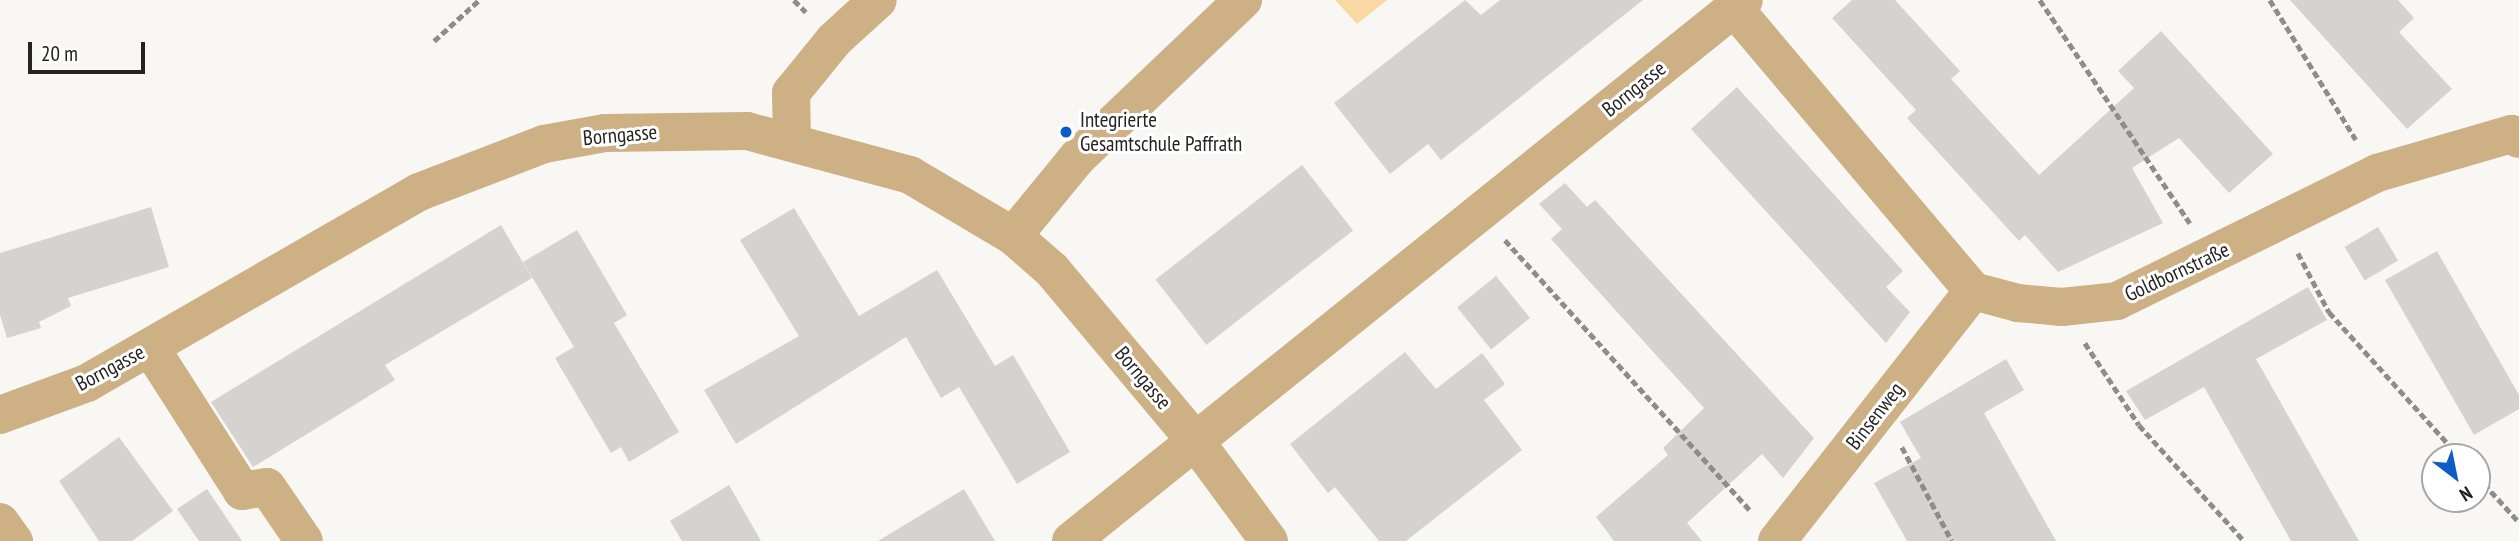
<!DOCTYPE html>
<meta charset="utf-8">
<style>
body{margin:0}
#map{position:relative;width:2519px;height:541px;overflow:hidden;background:#f9f7f3;font-family:"PT Sans Narrow",sans-serif}
div>[style]{position:absolute}
[style*='--x']{left:calc(var(--x)*1px);top:calc(var(--y)*1px);width:calc(var(--w)*1px);rotate:calc(var(--a)*1deg)}
.green>*{inset:0;background:#fad8a4}
.building>*{inset:0;background:#d5d2cf;transform-origin:0 0}
.path>*{height:4.5px;margin-top:-2.25px;transform-origin:0;background:repeating-linear-gradient(90deg,#8e8d8a 0 7px,transparent 0 10.5px)}
.minor>*{height:38px;margin:-19px;padding:0 19px;transform-origin:19px;border-radius:19px;background:#cdb084}
.dots>*{width:19px;height:19px;translate:-50% -50%;box-sizing:border-box;border:4px solid #fff;border-radius:50%}
span{translate:-50% -50%;white-space:nowrap;text-align:center;line-height:1.15;-webkit-text-stroke:6px #fff;paint-order:stroke}
.street-label{font-size:21px;color:#242322}
.poi-label{font-size:21px;color:#242322}
.left{translate:0 -50%;text-align:left}
.north{position:absolute;left:2421px;top:443px;width:70px;height:70px;box-sizing:border-box;background:#fff;border:2px solid #a7a7a7;border-radius:50%;rotate:148deg;font-size:19px;font-weight:700;line-height:28px;text-align:center;color:#242322}
.north::after{content:'';display:block;margin:auto;width:24px;height:32px;background:#0d5dc7;clip-path:polygon(50% 0,100% 100%,50% 72%,0 100%)}
.scale{position:absolute;left:28px;top:42px;width:117px;height:32px;box-sizing:border-box;border:4px solid #242322;border-top:0;padding-left:9px;font-size:21px;line-height:24px;white-space:nowrap;color:#242322;-webkit-text-stroke:5px #fff;paint-order:stroke}
</style>
<div id="map">
<div class="green">
<i style="clip-path:polygon(1335px 0,1387px 0,1357px 24px)"></i>
</div>
<div class="building">
<i style="clip-path:polygon(1465px 0,1481px 15px,1500px 0,1643px 0,1441px 160px,1428px 144px,1390px 174px,1334px 103px)"></i>
<i style="clip-path:polygon(1852px 0,1895px 0,1960px 71px,1951px 79px,2039px 175px,2134px 88px,2118px 71px,2161px 31px,2273px 154px,2229px 193px,2179px 138px,2132px 168px,2163px 223px,2058px 272px,2025px 235px,2019px 241px,1907px 118px,1916px 110px,1832px 18px)"></i>
<i style="clip-path:polygon(2290px 0,2398px 0,2414px 18px,2399px 32px,2452px 89px,2407px 129px)"></i>
<i style="clip-path:polygon(1737px 87px,1903px 271px,1886px 287px,1910px 312px,1886px 343px,1691px 129px)"></i>
<i style="left:1302px;top:165px;width:83px;height:186px;rotate:52deg"></i>
<i style="clip-path:polygon(1565px 183px,1587px 207px,1595px 200px,1814px 438px,1783px 478px,1762px 454px,1687px 523px,1702px 541px,1614px 541px,1596px 517px,1668px 455px,1663px 448px,1704px 408px,1551px 239px,1562px 229px,1539px 204px)"></i>
<i style="clip-path:polygon(151px 207px,169px 267px,68px 298px,71px 306px,39px 322px,41px 328px,7px 338px,0 315px,0 253px)"></i>
<i style="clip-path:polygon(794px 208px,859px 316px,937px 270px,995px 366px,1013px 355px,1070px 452px,1017px 484px,959px 387px,941px 398px,906px 337px,736px 444px,704px 390px,799px 336px,740px 240px)"></i>
<i style="clip-path:polygon(501px 225px,532px 278px,385px 365px,395px 380px,253px 467px,211px 402px)"></i>
<i style="left:2378px;top:227px;width:39px;height:39px;rotate:59deg"></i>
<i style="clip-path:polygon(577px 230px,627px 315px,614px 323px,679px 432px,629px 462px,621px 447px,611px 453px,555px 358px,574px 347px,523px 262px)"></i>
<i style="clip-path:polygon(2437px 251px,2519px 395px,2519px 409px,2474px 435px,2385px 280px)"></i>
<i style="left:1496px;top:276px;width:54px;height:50px;rotate:51deg"></i>
<i style="clip-path:polygon(2308px 287px,2327px 320px,2256px 359px,2359px 541px,2291px 541px,2204px 387px,2145px 420px,2126px 391px)"></i>
<i style="clip-path:polygon(1405px 352px,1436px 389px,1482px 353px,1505px 384px,1484px 400px,1522px 450px,1406px 541px,1379px 541px,1335px 487px,1328px 493px,1290px 444px)"></i>
<i style="clip-path:polygon(2006px 359px,2024px 390px,1984px 413px,2056px 541px,1907px 541px,1874px 483px,1921px 458px,1900px 422px)"></i>
<i style="clip-path:polygon(119px 437px,173px 511px,132px 541px,99px 541px,59px 481px)"></i>
<i style="clip-path:polygon(729px 485px,761px 541px,682px 541px,670px 521px)"></i>
<i style="clip-path:polygon(207px 489px,242px 541px,199px 541px,177px 509px)"></i>
<i style="clip-path:polygon(964px 489px,995px 541px,878px 541px)"></i>
</div>
<div class="path">
<i style="--x:794;--y:0;--w:17;--a:45"></i>
<i style="--x:2040;--y:0;--w:269;--a:56.1"></i>
<i style="--x:2270;--y:0;--w:164;--a:58.4"></i>
<i style="--x:434;--y:41;--w:61;--a:-42.3"></i>
<i style="--x:1505;--y:240;--w:366;--a:47.8"></i>
<i style="--x:2298;--y:253;--w:67;--a:62.3"></i>
<i style="--x:2329;--y:312;--w:195;--a:47.9"></i>
<i style="--x:2085;--y:343;--w:98;--a:56.6"></i>
<i style="--x:2139;--y:425;--w:156;--a:47.8"></i>
<i style="--x:1902;--y:447;--w:106;--a:62"></i>
<i style="--x:2477;--y:476;--w:62;--a:47.6"></i>
</div>
<div class="minor">
<i style="--x:1734;--y:8;--w:370;--a:49.8"></i>
<i style="--x:1973;--y:291;--w:47;--a:14.9"></i>
<i style="--x:2018;--y:303;--w:44;--a:5.2"></i>
<i style="--x:2062;--y:307;--w:55;--a:-6.2"></i>
<i style="--x:2117;--y:301;--w:290;--a:-26.2"></i>
<i style="--x:2377;--y:173;--w:140;--a:-16.2"></i>
<i style="--x:2511;--y:134;--w:9;--a:32"></i>
<i style="--x:792;--y:140;--w:47;--a:-91.2"></i>
<i style="--x:791;--y:93;--w:68;--a:-50.9"></i>
<i style="--x:834;--y:40;--w:59;--a:-42.3"></i>
<i style="--x:1013;--y:236;--w:102;--a:-50.6"></i>
<i style="--x:1078;--y:157;--w:228;--a:-43.6"></i>
<i style="--x:150;--y:347;--w:171;--a:57.4"></i>
<i style="--x:242;--y:491;--w:25;--a:-9"></i>
<i style="--x:267;--y:487;--w:65;--a:55.6"></i>
<i style="--x:0;--y:415;--w:93;--a:-20.2"></i>
<i style="--x:87;--y:383;--w:383;--a:-29.9"></i>
<i style="--x:419;--y:192;--w:134;--a:-21"></i>
<i style="--x:544;--y:144;--w:62;--a:-10.2"></i>
<i style="--x:605;--y:133;--w:142;--a:-0.8"></i>
<i style="--x:747;--y:131;--w:169;--a:15.1"></i>
<i style="--x:910;--y:175;--w:120;--a:30.6"></i>
<i style="--x:1013;--y:236;--w:52;--a:41.1"></i>
<i style="--x:1052;--y:270;--w:219;--a:50"></i>
<i style="--x:1193;--y:438;--w:128;--a:53.6"></i>
<i style="--x:0;--y:522;--w:24;--a:54"></i>
<i style="--x:1071;--y:541;--w:863;--a:-38.79"></i>
<i style="--x:1777;--y:541;--w:318;--a:-51.9"></i>
</div>
<div class="dots">
<i style="left:1066px;top:132px;background:#0d5dc7"></i>
</div>
<div class="street-label">
<span style="left:1634px;top:89px;rotate:-39deg">Borngasse</span>
<span style="left:620px;top:135px;rotate:-5deg">Borngasse</span>
<span style="left:2177px;top:272px;rotate:-25deg">Goldbornstraße</span>
<span style="left:110px;top:368px;rotate:-28deg">Borngasse</span>
<span style="left:1143px;top:378px;rotate:50deg">Borngasse</span>
<span style="left:1875px;top:416px;rotate:-52deg">Binsenweg</span>
</div>
<div class="poi-label">
<span class="left" style="left:1080px;top:132px">Integrierte<br>Gesamtschule Paffrath</span>
</div>
<div class="north">N</div>
<div class="scale">20 m</div>
</div>
